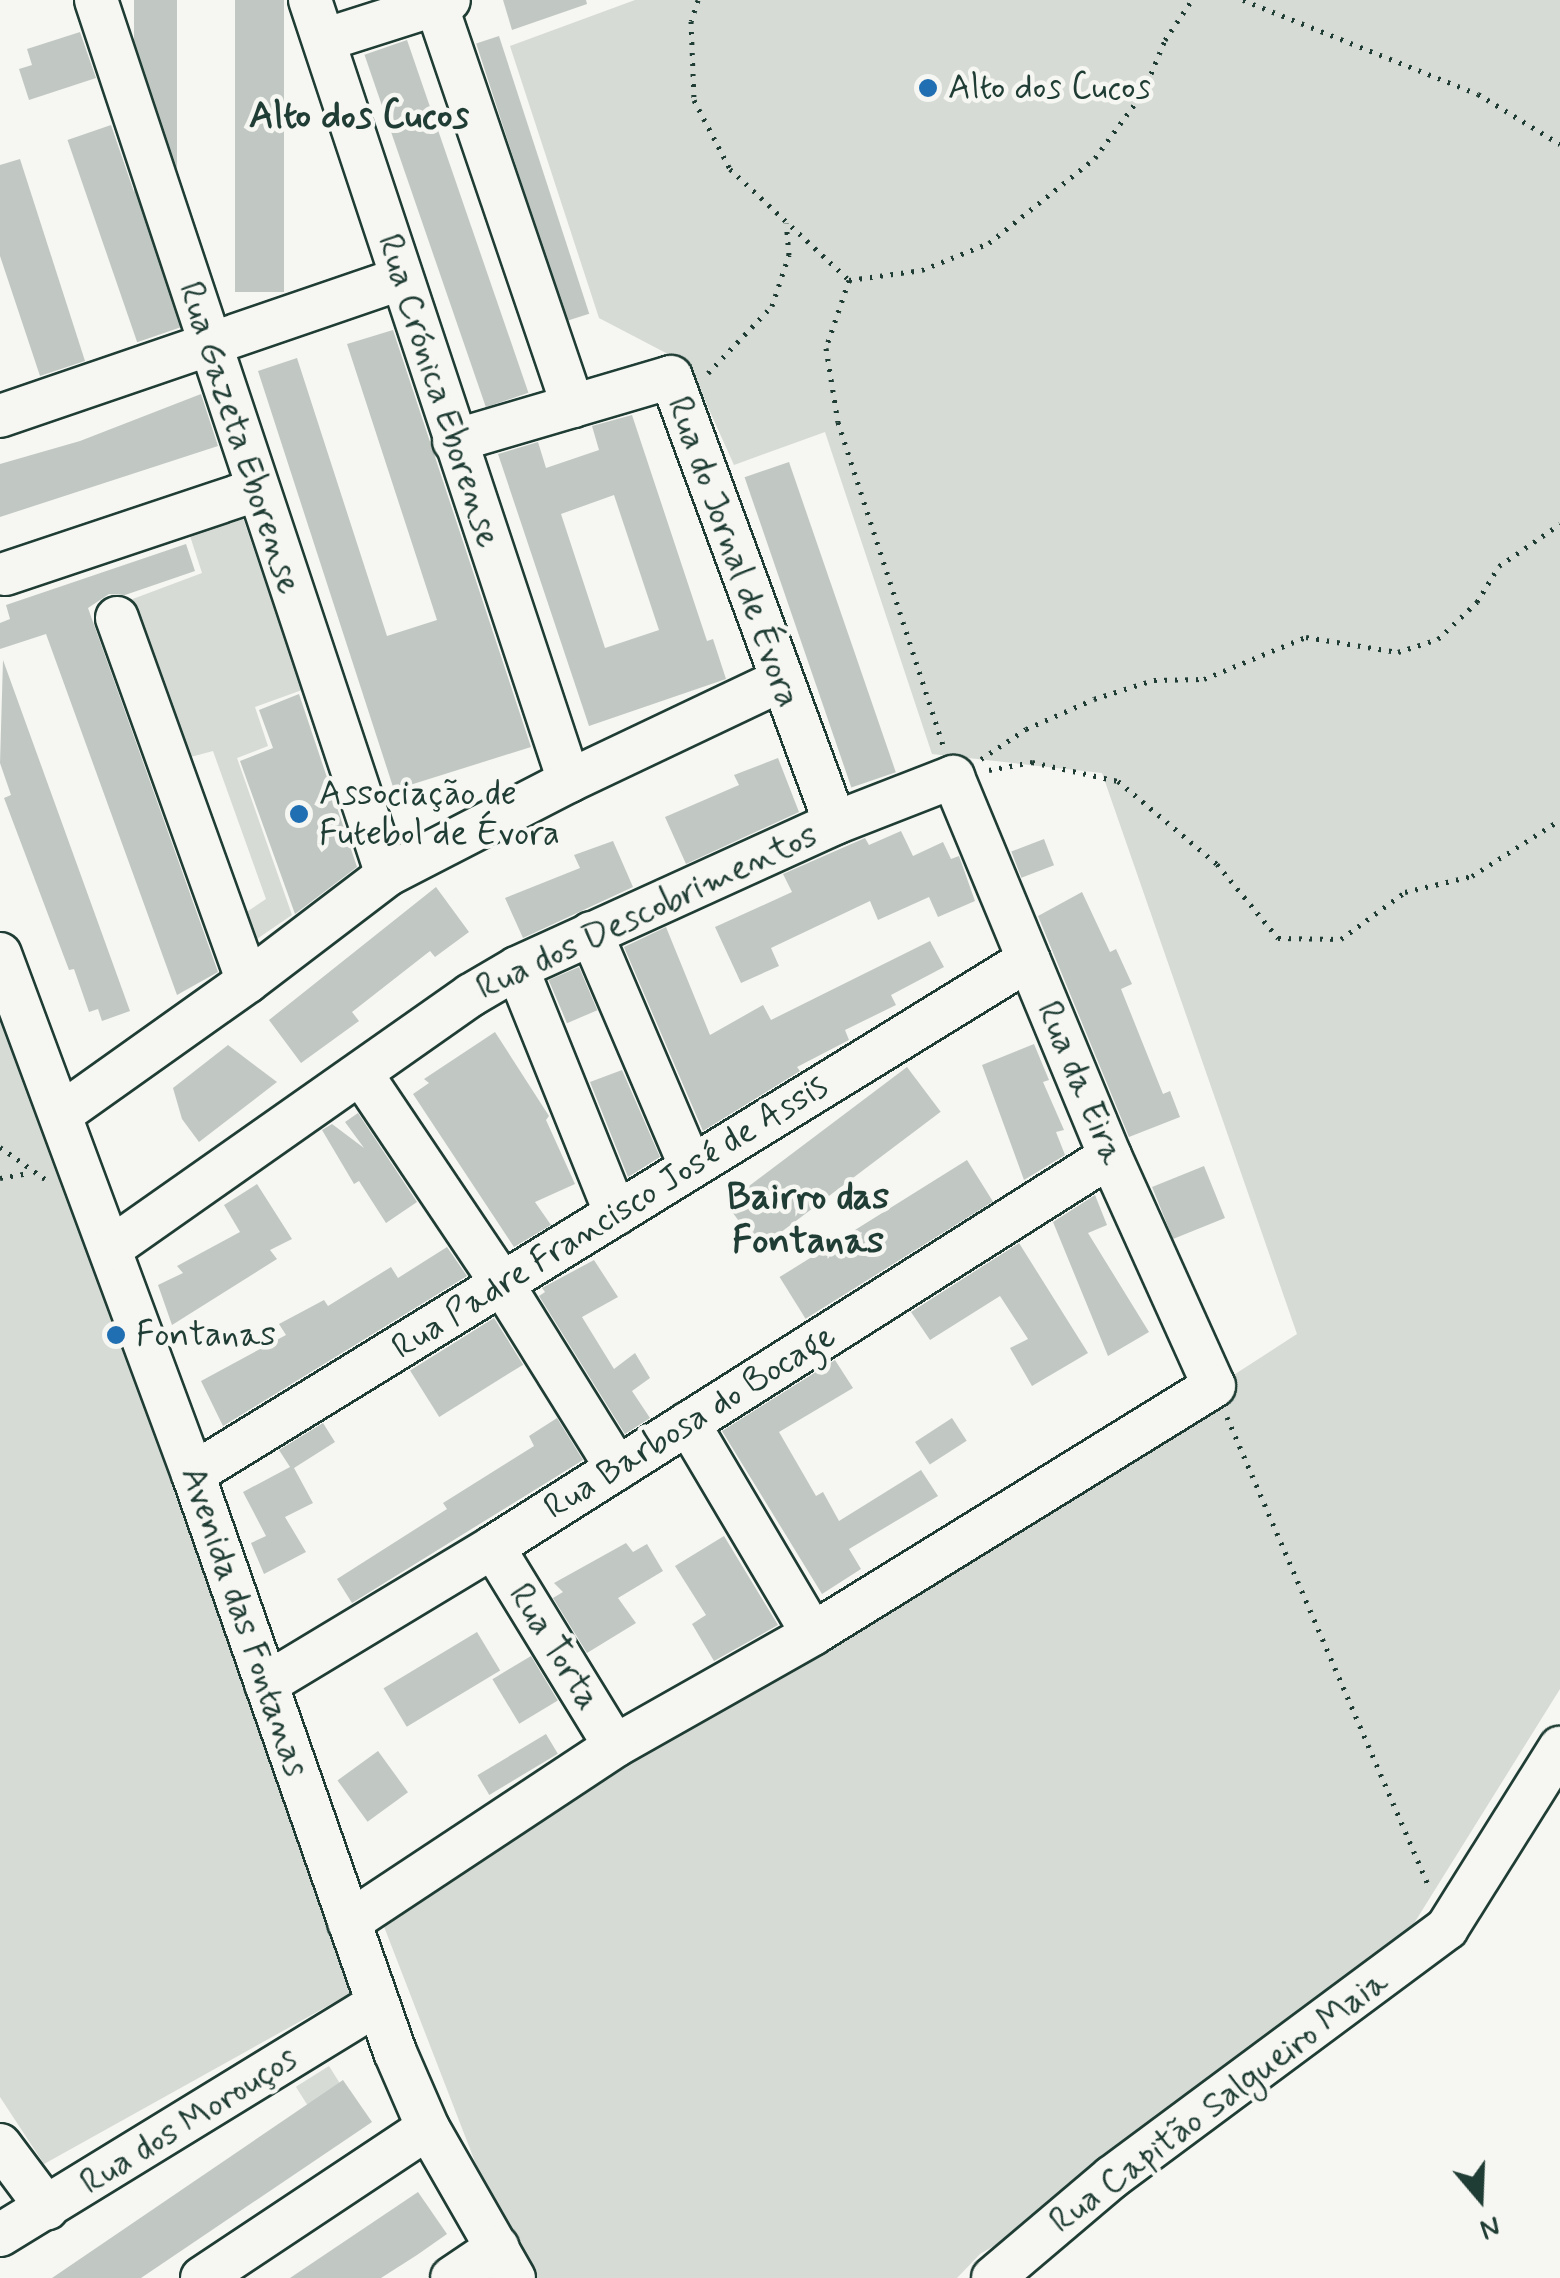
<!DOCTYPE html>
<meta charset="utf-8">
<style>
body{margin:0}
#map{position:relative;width:1560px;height:2278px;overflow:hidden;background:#f6f6f2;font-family:Mynerve,sans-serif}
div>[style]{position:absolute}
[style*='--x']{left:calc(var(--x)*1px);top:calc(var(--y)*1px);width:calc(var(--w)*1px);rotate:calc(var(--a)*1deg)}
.green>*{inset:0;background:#d6dbd6;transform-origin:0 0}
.building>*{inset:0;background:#c1c8c3;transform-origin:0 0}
.path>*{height:5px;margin-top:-2.5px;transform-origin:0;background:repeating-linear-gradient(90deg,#1f3d34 0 2.5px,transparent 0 10.5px)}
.roads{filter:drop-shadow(2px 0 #1f3d34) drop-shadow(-2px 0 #1f3d34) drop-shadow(0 2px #1f3d34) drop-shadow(0 -2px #1f3d34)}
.minor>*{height:42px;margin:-21px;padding:0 21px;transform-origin:21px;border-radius:21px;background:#f6f6f2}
.dots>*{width:28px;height:28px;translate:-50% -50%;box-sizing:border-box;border:5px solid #f6f6f2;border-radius:50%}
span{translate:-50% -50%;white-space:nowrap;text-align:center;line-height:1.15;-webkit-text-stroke:9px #f6f6f2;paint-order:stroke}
.poi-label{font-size:35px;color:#1f3d34}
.left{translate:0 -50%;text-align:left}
.street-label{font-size:35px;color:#1f3d34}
.neighbourhood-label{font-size:38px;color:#1f3d34;font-weight:700}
.north{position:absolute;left:1430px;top:2148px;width:100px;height:100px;-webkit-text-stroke:8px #f6f6f2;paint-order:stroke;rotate:161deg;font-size:28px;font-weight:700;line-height:40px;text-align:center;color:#1f3d34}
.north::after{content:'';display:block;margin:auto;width:35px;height:45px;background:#1f3d34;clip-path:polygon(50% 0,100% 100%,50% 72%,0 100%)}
</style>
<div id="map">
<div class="green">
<i style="clip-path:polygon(635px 0,1560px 0,1560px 1689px,1380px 1978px,1289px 2074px,980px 2254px,957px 2278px,520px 2278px,383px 1924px,1297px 1334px,1102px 773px,932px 754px,825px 432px,734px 465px,689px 365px,599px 318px,510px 46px)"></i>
<i style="clip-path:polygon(243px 518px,302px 690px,255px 707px,268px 746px,237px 758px,292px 915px,254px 941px,245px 913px,266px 899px,213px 751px,183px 759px,130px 600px,202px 573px,190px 536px)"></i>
<i style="clip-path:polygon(0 1015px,77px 1216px,351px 1993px,44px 2164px,0 2097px)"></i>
<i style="left:329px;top:2066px;width:47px;height:39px;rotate:58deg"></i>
</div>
<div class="building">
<i style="left:134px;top:0;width:43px;height:325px"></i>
<i style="left:235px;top:0;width:49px;height:292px"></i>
<i style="clip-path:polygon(503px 0,586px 0,587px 4px,512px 30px)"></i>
<i style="clip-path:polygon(80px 32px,96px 78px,29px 100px,19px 69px,32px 65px,27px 49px)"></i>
<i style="left:499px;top:36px;width:292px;height:24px;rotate:72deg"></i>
<i style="left:407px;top:40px;width:373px;height:45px;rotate:71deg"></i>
<i style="left:111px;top:125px;width:214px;height:46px;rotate:71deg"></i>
<i style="clip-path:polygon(20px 159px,85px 361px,40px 376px,0 256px,0 165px)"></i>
<i style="clip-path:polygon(393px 330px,531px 747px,394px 790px,258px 371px,297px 358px,387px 636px,437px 620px,347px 344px)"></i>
<i style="clip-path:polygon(201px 394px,218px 446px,0 517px,0 464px,80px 441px)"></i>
<i style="clip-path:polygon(evenodd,632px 415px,707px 641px,713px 639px,726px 679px,589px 726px,498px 454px,538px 442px,546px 468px,599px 450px,592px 426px,632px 415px,614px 495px,659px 630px,605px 648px,561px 514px,614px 495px)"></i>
<i style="left:789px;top:462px;width:328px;height:47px;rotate:71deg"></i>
<i style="clip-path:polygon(186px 544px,195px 571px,125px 595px,109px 594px,88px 608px,218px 972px,177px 995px,46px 634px,0 649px,0 623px,10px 619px,6px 605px)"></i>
<i style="clip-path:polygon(3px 660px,130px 1011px,102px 1021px,98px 1009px,89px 1012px,74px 969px,69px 970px,4px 798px,11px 795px,0 763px)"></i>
<i style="clip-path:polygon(299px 694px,357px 867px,295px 914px,240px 761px,273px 748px,259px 710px)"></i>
<i style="clip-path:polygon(778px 758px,799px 812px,686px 864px,665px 817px,739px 785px,734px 775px)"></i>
<i style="clip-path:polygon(901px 831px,913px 856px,943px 842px,951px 859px,959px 856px,975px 901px,938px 917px,929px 897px,878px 920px,870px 901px,771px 948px,779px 966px,741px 983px,715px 927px,792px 892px,783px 874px,865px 838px,869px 845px)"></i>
<i style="left:1044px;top:839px;width:28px;height:35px;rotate:69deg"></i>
<i style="clip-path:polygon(613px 841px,633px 887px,523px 938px,505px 898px,580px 868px,574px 855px)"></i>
<i style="clip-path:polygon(436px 887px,469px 932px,435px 957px,430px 951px,352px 1012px,359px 1021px,301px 1063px,269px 1020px)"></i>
<i style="clip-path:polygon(1082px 892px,1110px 952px,1116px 949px,1132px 984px,1121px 989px,1163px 1094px,1170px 1091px,1180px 1117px,1129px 1137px,1038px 916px)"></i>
<i style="clip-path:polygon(666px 927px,710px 1035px,763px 1005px,771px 1020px,930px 941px,944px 967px,891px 995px,896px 1005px,845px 1030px,849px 1040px,797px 1067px,800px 1071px,703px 1131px,624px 947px)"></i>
<i style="left:579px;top:967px;width:47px;height:33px;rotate:67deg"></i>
<i style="clip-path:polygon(495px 1032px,549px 1116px,546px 1120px,575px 1184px,535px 1202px,551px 1225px,514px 1247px,413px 1094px,429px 1083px,424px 1079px)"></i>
<i style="clip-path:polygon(1034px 1044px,1049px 1080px,1043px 1082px,1064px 1130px,1056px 1132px,1065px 1155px,1024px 1180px,982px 1065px)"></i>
<i style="clip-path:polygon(228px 1045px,277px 1082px,199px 1142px,182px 1119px,173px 1088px)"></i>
<i style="left:907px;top:1067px;width:56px;height:227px;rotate:53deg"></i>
<i style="clip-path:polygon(622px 1070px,660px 1157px,628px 1177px,590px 1082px)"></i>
<i style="clip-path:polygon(358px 1113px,417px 1202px,386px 1223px,359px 1181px,354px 1184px,322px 1130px,332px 1124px,364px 1148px,345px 1122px)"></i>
<i style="left:967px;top:1160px;width:49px;height:221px;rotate:58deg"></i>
<i style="left:1204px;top:1166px;width:56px;height:56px;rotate:68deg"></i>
<i style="clip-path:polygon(257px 1184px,292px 1239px,270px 1250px,277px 1259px,172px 1325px,158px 1285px,183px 1273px,177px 1266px,240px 1232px,224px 1205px)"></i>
<i style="clip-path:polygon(1095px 1195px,1107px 1225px,1088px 1233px,1149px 1332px,1108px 1356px,1053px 1222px)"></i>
<i style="clip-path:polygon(1019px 1243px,1088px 1353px,1032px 1386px,1010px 1348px,1028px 1339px,1000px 1296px,930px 1340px,911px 1312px)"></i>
<i style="clip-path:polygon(447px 1247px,467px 1276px,223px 1426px,201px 1381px,286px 1335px,279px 1324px,324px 1300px,328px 1306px,391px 1267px,398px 1278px)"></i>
<i style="clip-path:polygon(594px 1260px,618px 1297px,582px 1317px,614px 1369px,635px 1353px,650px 1378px,632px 1391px,650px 1418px,625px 1434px,539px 1296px,545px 1292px,542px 1288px)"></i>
<i style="left:494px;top:1318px;width:55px;height:99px;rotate:58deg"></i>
<i style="clip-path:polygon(835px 1360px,853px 1388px,779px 1432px,816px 1496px,823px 1492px,839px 1521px,921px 1470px,938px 1496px,849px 1549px,861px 1569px,822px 1594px,722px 1431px)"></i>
<i style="clip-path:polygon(557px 1418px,583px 1460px,352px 1603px,337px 1579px,447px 1509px,443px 1503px,534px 1446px,529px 1436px)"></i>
<i style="left:952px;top:1418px;width:27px;height:44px;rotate:57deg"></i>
<i style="clip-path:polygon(323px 1423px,335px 1442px,294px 1468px,313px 1503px,285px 1517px,306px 1552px,264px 1574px,251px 1543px,266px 1536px,243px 1492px,290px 1467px,279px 1450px)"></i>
<i style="clip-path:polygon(724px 1536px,778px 1625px,714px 1661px,692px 1624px,706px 1615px,675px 1566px)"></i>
<i style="clip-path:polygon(626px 1543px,633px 1552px,647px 1544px,663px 1571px,618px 1598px,636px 1623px,587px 1653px,553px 1598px,563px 1592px,554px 1583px)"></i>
<i style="left:477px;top:1632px;width:45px;height:109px;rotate:59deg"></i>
<i style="left:531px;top:1656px;width:52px;height:45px;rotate:59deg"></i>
<i style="left:546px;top:1734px;width:23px;height:80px;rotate:59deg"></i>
<i style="left:378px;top:1751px;width:51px;height:50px;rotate:54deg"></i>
<i style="clip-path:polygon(343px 2080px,372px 2122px,141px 2278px,52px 2278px)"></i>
<i style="clip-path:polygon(418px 2192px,447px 2234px,417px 2255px,381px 2278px,290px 2278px)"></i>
</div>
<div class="path">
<i style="--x:698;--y:0;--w:22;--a:108"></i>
<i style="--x:691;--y:21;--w:79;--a:87.8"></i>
<i style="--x:694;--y:100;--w:78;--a:62.4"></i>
<i style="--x:730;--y:169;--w:163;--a:43"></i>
<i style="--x:849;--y:280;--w:74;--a:-7.8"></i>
<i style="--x:922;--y:270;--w:72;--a:-21.9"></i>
<i style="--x:989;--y:243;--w:136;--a:-38.7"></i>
<i style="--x:1095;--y:158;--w:81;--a:-53.6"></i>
<i style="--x:1143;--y:93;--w:57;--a:-67.5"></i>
<i style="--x:1165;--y:40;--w:48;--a:-56"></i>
<i style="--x:1243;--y:0;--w:253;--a:21.8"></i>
<i style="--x:1478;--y:94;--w:96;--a:31.4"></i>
<i style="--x:849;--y:280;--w:72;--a:108.7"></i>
<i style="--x:826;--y:348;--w:75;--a:80.8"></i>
<i style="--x:838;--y:422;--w:341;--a:72"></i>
<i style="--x:708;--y:373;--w:93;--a:-46.3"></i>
<i style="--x:772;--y:306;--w:54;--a:-71.6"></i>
<i style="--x:789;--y:255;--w:32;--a:-95"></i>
<i style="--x:981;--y:759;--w:54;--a:-33.7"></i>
<i style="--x:1026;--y:729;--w:74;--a:-23.8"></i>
<i style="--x:1094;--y:699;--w:63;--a:-17.6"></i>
<i style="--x:1154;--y:680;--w:50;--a:-1.1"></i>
<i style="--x:1204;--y:679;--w:110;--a:-22.4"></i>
<i style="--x:1306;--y:637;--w:93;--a:9.3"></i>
<i style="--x:1398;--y:652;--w:42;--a:-18"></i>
<i style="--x:1438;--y:639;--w:54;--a:-43.5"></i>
<i style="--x:1477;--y:602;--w:42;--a:-58.6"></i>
<i style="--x:1499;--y:566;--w:74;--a:-34.5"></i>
<i style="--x:989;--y:770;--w:44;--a:-10.5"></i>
<i style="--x:1032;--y:762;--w:88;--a:12.5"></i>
<i style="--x:1118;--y:781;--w:129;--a:40"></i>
<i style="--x:1217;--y:864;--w:96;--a:50.5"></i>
<i style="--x:1278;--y:938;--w:63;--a:0.9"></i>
<i style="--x:1341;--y:939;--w:79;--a:-36.3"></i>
<i style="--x:1405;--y:892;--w:69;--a:-13.4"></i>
<i style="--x:1472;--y:876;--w:104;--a:-32.5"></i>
<i style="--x:0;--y:1147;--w:55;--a:35.4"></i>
<i style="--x:0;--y:1178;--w:29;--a:-10"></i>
<i style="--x:1227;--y:1417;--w:514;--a:66.73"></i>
</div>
<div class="roads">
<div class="minor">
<i style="--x:96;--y:0;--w:922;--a:71.6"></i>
<i style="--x:310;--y:0;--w:823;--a:71.65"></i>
<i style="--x:436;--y:4;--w:425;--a:71.2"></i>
<i style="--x:324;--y:40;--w:131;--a:-17.7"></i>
<i style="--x:0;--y:416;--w:423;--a:-18.9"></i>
<i style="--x:454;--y:441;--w:226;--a:-16.4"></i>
<i style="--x:671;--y:377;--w:475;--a:69.8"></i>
<i style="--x:5;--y:574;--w:265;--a:-18.5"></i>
<i style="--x:117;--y:618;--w:386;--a:70.2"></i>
<i style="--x:591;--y:933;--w:254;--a:66.9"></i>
<i style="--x:0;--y:954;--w:555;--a:69.64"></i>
<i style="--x:193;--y:1474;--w:612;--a:70.74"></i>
<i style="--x:395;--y:2052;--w:83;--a:66.5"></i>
<i style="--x:428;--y:2128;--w:173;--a:60.2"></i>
<i style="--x:517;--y:968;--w:265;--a:68.1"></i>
<i style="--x:362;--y:1075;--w:253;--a:56.1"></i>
<i style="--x:503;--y:1285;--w:216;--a:58.1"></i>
<i style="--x:61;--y:1114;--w:229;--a:-35.4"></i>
<i style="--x:248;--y:981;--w:175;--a:-37.3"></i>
<i style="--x:387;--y:875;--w:205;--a:-27.3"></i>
<i style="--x:569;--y:781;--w:233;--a:-25.4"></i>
<i style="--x:111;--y:1248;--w:440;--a:-35.1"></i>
<i style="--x:471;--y:995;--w:53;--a:-30.4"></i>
<i style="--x:517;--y:968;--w:349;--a:-24.5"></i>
<i style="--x:835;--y:823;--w:127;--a:-21.3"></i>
<i style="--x:953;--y:777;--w:410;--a:67.5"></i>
<i style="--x:1110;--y:1156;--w:252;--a:65.7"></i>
<i style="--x:1214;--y:1386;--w:471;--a:148.3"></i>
<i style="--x:813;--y:1634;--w:227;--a:150.5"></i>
<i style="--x:615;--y:1746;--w:319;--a:146.5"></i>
<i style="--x:688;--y:1423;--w:245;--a:59.4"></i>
<i style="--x:193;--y:1474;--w:981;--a:-31.62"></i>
<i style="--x:493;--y:1547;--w:233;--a:58.5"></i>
<i style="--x:266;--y:1684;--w:265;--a:-31.1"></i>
<i style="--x:493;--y:1547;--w:730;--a:-32.36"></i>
<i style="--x:0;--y:2145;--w:79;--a:53.3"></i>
<i style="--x:0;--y:2235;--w:442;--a:-31.5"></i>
<i style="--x:202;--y:2278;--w:271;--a:-33.6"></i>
<i style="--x:452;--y:2278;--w:55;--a:-34"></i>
<i style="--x:993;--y:2278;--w:156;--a:-40.3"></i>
<i style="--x:1112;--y:2177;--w:417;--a:-36.6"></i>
<i style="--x:1447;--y:1928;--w:213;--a:-57.9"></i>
</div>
</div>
<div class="dots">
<i style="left:928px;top:88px;background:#1f6fb2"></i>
<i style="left:299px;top:814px;background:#1f6fb2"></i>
<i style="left:116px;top:1335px;background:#1f6fb2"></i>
</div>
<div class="poi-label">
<span class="left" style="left:948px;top:88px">Alto dos Cucos</span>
<span class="left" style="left:319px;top:814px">Associação de<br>Futebol de Évora</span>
<span class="left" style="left:136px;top:1335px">Fontanas</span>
</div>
<div class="street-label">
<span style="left:438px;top:391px;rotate:72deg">Rua Crónica Eborense</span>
<span style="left:239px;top:438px;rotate:72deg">Rua Gazeta Eborense</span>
<span style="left:733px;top:552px;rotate:70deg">Rua do Jornal de Évora</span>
<span style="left:647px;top:912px;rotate:-25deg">Rua dos Descobrimentos</span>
<span style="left:1080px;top:1083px;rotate:67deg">Rua da Eira</span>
<span style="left:610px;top:1217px;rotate:-32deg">Rua Padre Francisco José de Assis</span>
<span style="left:690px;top:1422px;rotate:-32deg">Rua Barbosa do Bocage</span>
<span style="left:244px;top:1622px;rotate:71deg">Avenida das Fontanas</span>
<span style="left:554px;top:1647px;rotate:58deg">Rua Torta</span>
<span style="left:1219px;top:2102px;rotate:-37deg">Rua Capitão Salgueiro Maia</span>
<span style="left:189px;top:2121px;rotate:-32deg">Rua dos Morouços</span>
</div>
<div class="neighbourhood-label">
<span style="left:359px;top:117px">Alto dos Cucos</span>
<span style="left:808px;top:1220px">Bairro das<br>Fontanas</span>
</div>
<div class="north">N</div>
</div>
